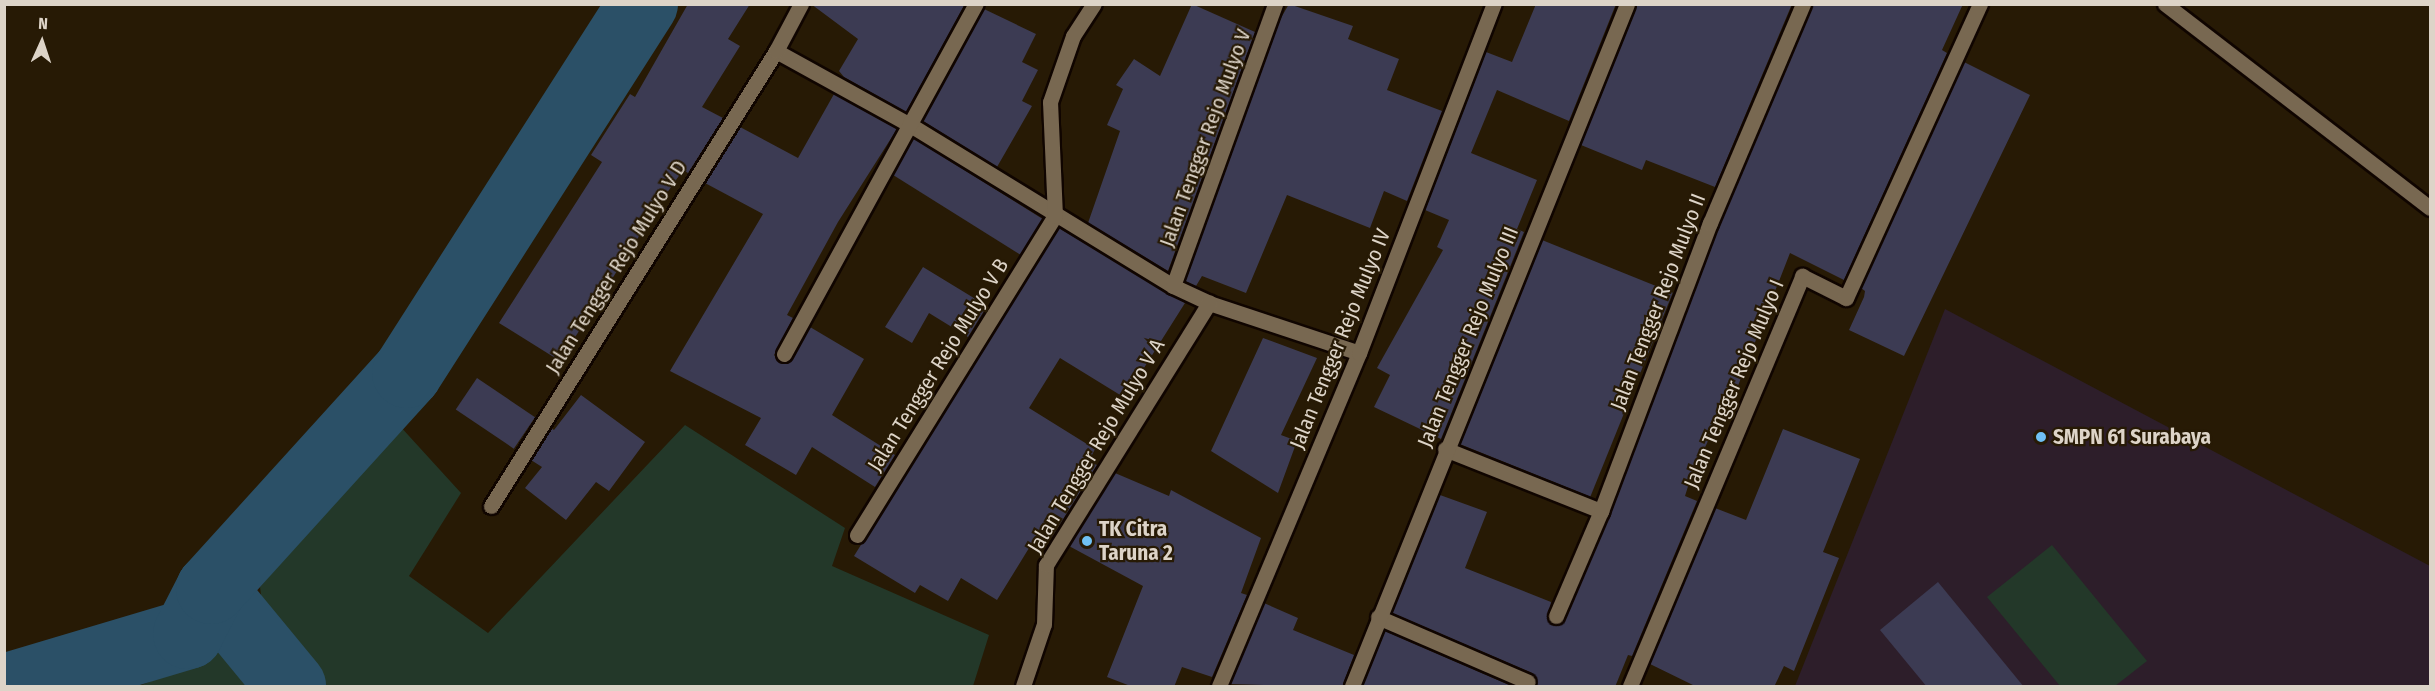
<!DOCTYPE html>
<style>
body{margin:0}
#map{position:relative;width:2435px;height:691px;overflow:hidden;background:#271a05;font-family:"Fira Sans Condensed",sans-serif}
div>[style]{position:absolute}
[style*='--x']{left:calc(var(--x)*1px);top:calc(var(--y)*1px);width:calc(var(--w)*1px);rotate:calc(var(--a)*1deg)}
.education>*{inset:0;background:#2d1e2a}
.green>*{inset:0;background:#233829}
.river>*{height:70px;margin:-35px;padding:0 35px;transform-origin:35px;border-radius:35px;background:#2b5067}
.building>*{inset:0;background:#3c3b53;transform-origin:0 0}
.roads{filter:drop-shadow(2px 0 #100500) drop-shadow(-2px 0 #100500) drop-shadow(0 2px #100500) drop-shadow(0 -2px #100500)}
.minor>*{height:15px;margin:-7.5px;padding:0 7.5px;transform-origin:7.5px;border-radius:7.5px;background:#786851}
.dots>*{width:16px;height:16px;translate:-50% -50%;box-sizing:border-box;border:3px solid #271a05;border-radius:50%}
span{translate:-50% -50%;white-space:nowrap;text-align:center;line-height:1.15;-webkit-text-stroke:4.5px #271a05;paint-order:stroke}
.street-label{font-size:21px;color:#ddd4c8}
.poi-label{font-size:21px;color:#ddd4c8;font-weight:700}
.left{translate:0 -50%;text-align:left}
.frame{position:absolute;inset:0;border:6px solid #ddd4c8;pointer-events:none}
.north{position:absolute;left:12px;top:12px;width:60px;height:60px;-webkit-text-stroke:4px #271a05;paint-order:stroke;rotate:3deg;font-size:16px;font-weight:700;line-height:24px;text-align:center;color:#ddd4c8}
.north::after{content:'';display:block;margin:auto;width:21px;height:27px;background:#ddd4c8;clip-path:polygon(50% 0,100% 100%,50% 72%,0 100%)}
</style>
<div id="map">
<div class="education">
<i style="clip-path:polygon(1945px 309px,2430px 566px,2430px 686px,1795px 686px)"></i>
</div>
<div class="green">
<i style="clip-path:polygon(399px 425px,461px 493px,409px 576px,488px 633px,685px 425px,845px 528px,832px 566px,989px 635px,973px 686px,318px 686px,265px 626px,260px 587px)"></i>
<i style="clip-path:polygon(2052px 545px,2147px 661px,2115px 686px,2060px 686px,1987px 597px)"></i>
<i style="clip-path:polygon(224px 632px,264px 686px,139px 686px,206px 659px)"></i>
</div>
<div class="river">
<i style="--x:211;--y:589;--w:126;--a:50.5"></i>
<i style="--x:14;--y:686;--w:182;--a:-16.6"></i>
<i style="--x:188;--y:634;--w:51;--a:-62.9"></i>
<i style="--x:211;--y:589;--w:292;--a:-47.8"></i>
<i style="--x:407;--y:373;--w:438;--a:-57.4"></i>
</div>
<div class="building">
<i style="clip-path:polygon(688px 4px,750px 4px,728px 39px,740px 46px,702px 107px,723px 118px,688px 173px,683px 170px,662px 200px,560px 361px,499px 323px,602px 162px,591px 155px,630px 94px,635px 97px)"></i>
<i style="clip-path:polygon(811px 4px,965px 4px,906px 112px,844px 77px,839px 71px,858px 39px)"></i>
<i style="clip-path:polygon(1192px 4px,1255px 32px,1168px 271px,1088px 223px,1120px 131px,1107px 125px,1123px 89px,1116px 85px,1134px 59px,1160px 76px)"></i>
<i style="clip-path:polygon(1289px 4px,1353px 26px,1348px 39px,1399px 59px,1387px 90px,1442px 111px,1407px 201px,1384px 191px,1370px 228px,1287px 195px,1246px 293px,1202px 276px,1196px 286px,1185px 281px,1278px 23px)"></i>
<i style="clip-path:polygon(1536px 4px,1616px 4px,1569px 121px,1497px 90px,1471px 153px,1537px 180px,1517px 229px,1524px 232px,1441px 439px,1374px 407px,1390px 375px,1377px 368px,1443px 250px,1437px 247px,1449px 220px,1425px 210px,1486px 52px,1512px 62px)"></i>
<i style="clip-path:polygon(1636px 4px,1792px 4px,1715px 187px,1646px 160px,1642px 170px,1581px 145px)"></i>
<i style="clip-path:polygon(1813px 4px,1963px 4px,1942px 50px,1947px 53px,1844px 280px,1790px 253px,1723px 424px,1717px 422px,1691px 477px,1685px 496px,1697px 501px,1632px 656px,1628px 655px,1615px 687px,1537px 687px,1532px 673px,1392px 613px,1440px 495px,1487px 512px,1465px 568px,1551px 602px,1548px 621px,1557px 626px,1565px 620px,1610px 515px,1717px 232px)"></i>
<i style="clip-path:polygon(984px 9px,1036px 34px,1022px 62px,1038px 70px,1022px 101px,1032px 106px,997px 167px,923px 121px)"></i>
<i style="clip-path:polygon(1964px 62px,2030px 95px,1904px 356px,1849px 330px,1864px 297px,1865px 291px,1861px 288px)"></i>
<i style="clip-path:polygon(834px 94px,897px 129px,838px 222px,787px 315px,793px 318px,774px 355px,780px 363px,790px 362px,810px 327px,864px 359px,832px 415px,895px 455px,875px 487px,812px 447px,796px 475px,745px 445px,761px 418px,670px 371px,763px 214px,705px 183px,740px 127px,798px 158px)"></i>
<i style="left:913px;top:138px;width:153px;height:42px;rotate:32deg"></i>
<i style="clip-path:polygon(1059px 228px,1185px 303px,1125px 398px,1060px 358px,1029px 408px,1095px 449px,1089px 461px,1097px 465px,1052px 537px,1043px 531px,1040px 537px,1037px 535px,997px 600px,961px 578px,948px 601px,920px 585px,915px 593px,854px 556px)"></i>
<i style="left:1542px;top:240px;width:141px;height:220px;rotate:22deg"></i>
<i style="clip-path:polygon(923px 267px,987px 306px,968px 337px,929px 313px,912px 343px,885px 327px)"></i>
<i style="clip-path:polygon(1263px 338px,1317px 358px,1281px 435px,1297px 441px,1278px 493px,1211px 451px)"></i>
<i style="left:477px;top:378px;width:70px;height:38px;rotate:34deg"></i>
<i style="clip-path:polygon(581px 395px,645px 442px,609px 491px,596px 482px,566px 520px,525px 488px,542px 467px,531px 460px,551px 428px,554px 430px)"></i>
<i style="clip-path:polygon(1783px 429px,1860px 459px,1823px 552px,1839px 558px,1794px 671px,1784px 666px,1774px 687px,1697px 687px,1650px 664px,1715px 508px,1746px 520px)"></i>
<i style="clip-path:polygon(1115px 473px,1169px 496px,1171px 490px,1261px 538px,1241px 593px,1247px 595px,1212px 677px,1182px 667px,1174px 687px,1133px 687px,1107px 677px,1143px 586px,1069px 546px)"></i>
<i style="clip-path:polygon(1938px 582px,2024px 687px,1927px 687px,1880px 630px)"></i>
<i style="clip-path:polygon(1264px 603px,1298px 618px,1293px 630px,1354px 655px,1342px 687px,1230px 684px)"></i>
<i style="clip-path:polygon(1385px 631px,1514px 687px,1362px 687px)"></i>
</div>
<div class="roads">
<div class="minor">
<i style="--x:2165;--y:4;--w:334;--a:37.6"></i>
<i style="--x:776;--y:51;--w:155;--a:28.9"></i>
<i style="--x:912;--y:126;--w:306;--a:31.5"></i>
<i style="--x:1173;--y:286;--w:40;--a:25"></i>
<i style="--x:1209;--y:303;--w:158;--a:18.4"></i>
<i style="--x:1173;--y:286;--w:300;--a:-70.1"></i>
<i style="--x:784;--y:354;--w:399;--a:-61.3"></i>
<i style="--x:1445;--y:449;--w:168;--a:21.7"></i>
<i style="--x:491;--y:506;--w:537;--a:-57.94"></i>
<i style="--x:776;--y:51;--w:53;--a:-62"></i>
<i style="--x:857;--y:535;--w:375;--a:-58.2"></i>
<i style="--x:1055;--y:216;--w:114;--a:-92.5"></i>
<i style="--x:1050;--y:102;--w:70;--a:-70.8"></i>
<i style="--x:1073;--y:36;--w:38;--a:-57"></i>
<i style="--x:1556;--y:616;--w:114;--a:-66.8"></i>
<i style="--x:1601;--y:511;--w:308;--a:-69.3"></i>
<i style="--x:1710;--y:223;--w:238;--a:-67"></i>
<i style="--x:1378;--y:617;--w:163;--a:23.4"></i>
<i style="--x:1023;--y:686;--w:65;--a:-71.3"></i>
<i style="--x:1044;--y:624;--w:59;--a:-88.1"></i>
<i style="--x:1046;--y:565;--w:309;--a:-58.1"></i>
<i style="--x:1219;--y:686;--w:361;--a:-67.2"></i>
<i style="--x:1359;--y:353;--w:374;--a:-68.9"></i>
<i style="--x:1352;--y:686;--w:735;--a:-68.04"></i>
<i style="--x:1630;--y:686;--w:445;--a:-67.2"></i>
<i style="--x:1802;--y:276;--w:49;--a:26.6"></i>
<i style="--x:1846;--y:298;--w:323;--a:-65.5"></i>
</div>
</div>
<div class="dots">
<i style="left:2041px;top:437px;background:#70c1f4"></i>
<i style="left:1087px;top:541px;background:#70c1f4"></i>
</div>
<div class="street-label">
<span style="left:1205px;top:138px;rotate:-70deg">Jalan Tengger Rejo Mulyo V</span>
<span style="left:616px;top:267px;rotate:-58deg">Jalan Tengger Rejo Mulyo V D</span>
<span style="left:1658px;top:302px;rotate:-69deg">Jalan Tengger Rejo Mulyo II</span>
<span style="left:1468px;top:337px;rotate:-68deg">Jalan Tengger Rejo Mulyo III</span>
<span style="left:1340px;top:339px;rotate:-68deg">Jalan Tengger Rejo Mulyo IV</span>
<span style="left:938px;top:365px;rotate:-58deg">Jalan Tengger Rejo Mulyo V B</span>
<span style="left:1734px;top:384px;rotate:-67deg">Jalan Tengger Rejo Mulyo I</span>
<span style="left:1096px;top:446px;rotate:-59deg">Jalan Tengger Rejo Mulyo V A</span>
</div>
<div class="poi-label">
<span class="left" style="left:2053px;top:437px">SMPN 61 Surabaya</span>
<span class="left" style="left:1099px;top:541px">TK Citra<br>Taruna 2</span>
</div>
<div class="frame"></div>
<div class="north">N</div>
</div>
